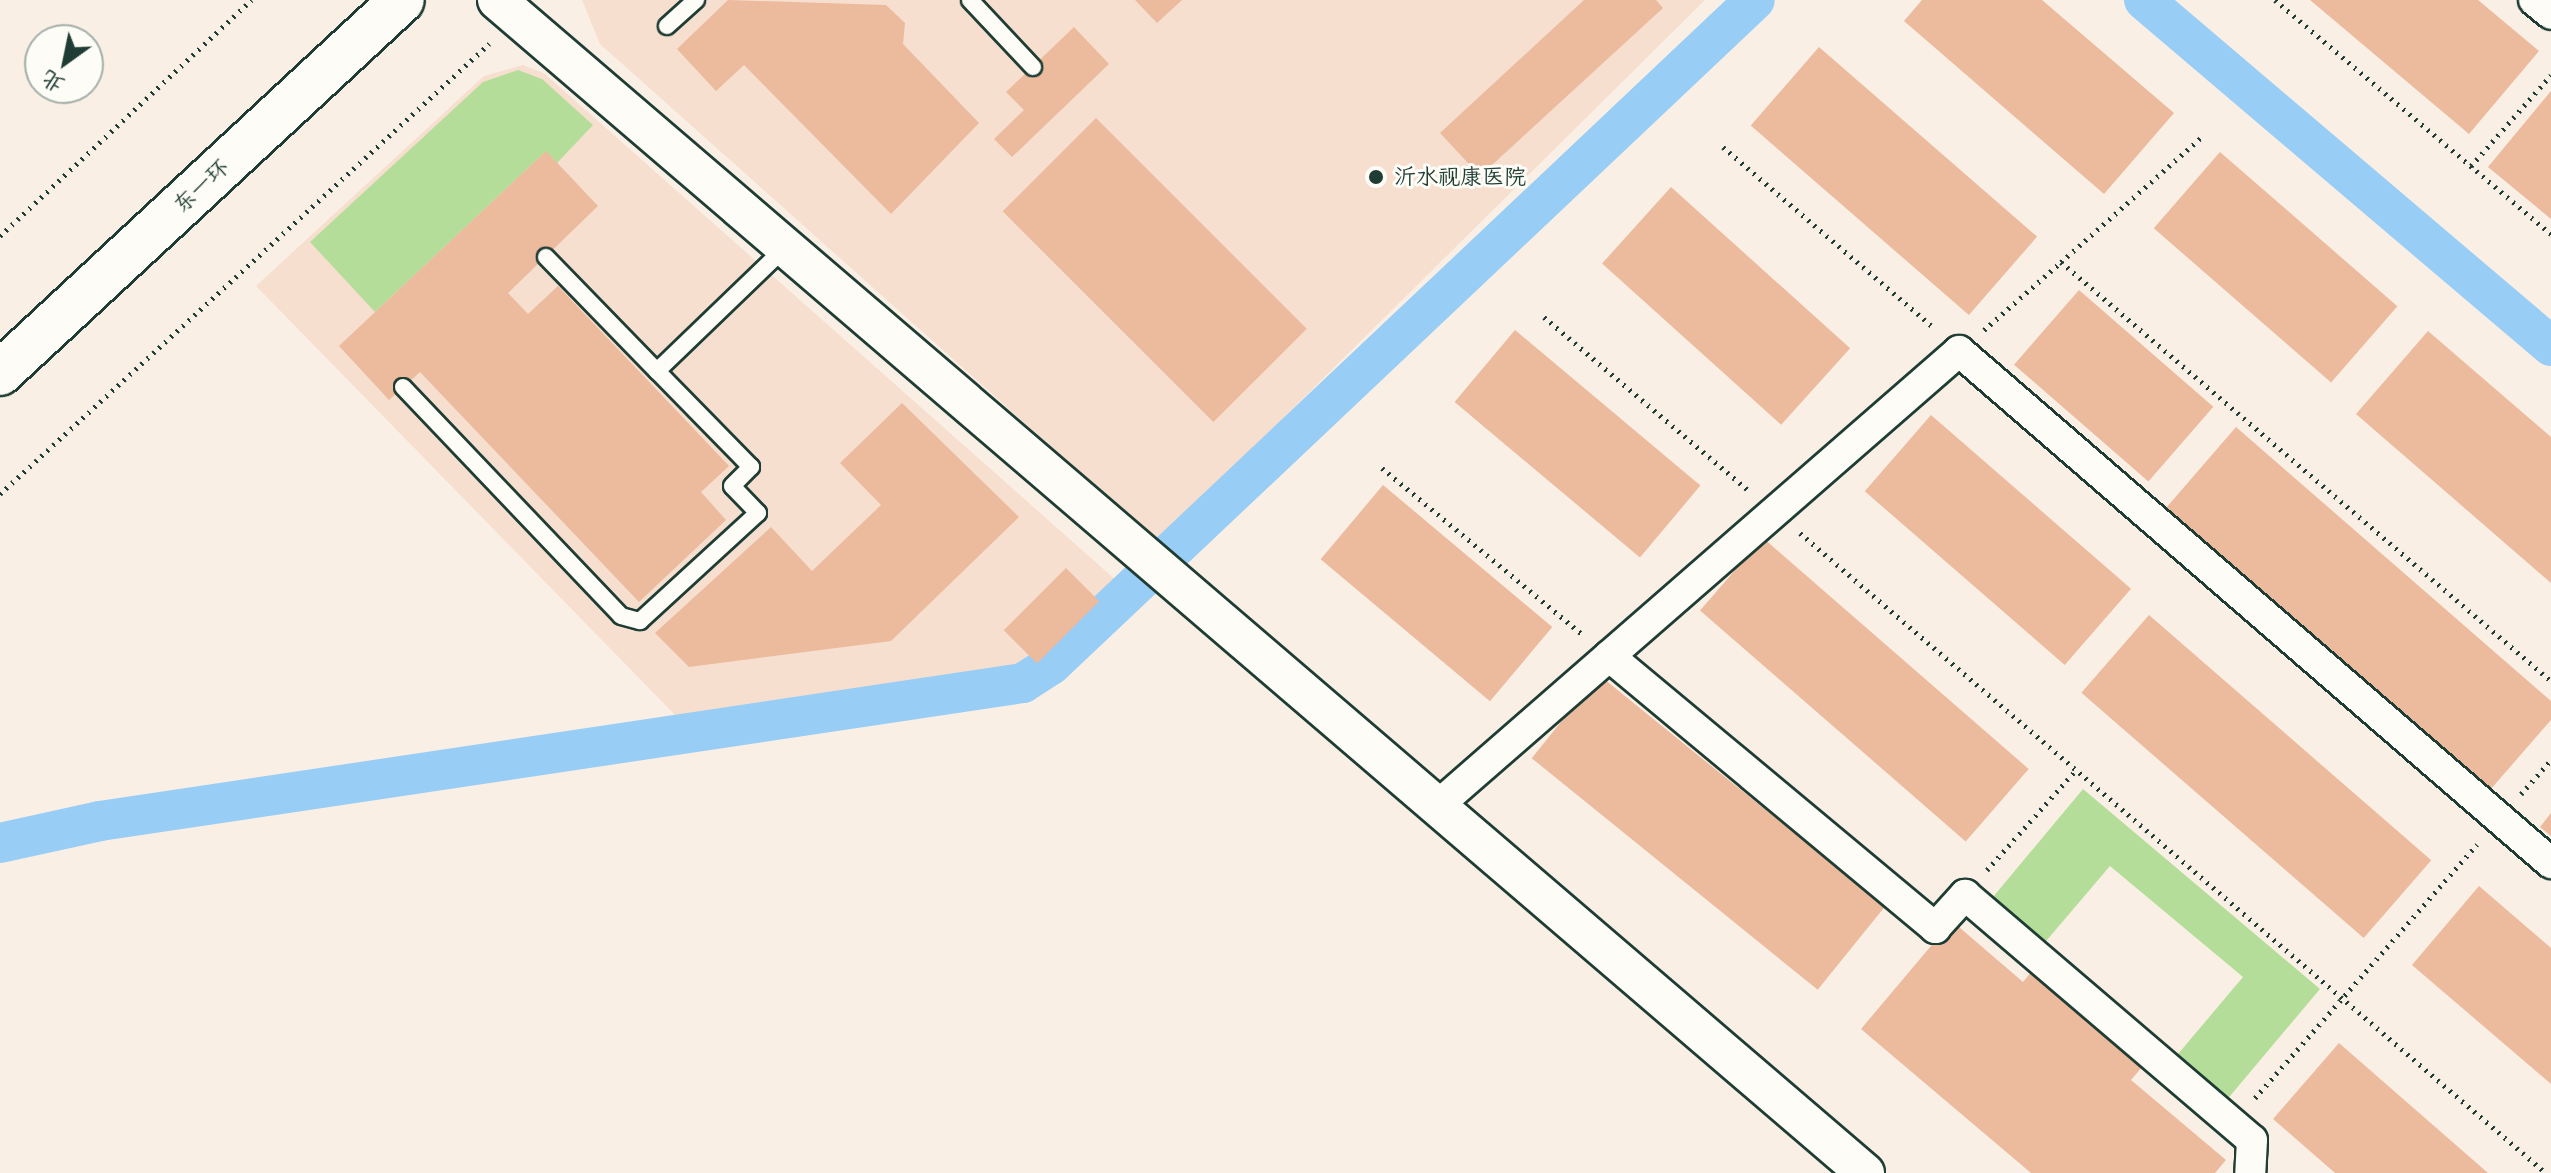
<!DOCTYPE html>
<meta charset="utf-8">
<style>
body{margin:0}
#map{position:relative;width:2551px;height:1173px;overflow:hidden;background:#faefe5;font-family:Delius,"LXGW WenKai TC",sans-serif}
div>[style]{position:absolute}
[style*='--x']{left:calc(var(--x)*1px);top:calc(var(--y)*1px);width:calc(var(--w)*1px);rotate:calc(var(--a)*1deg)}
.built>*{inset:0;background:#f6dfcf}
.green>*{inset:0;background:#b4dd9a}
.canal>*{height:40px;margin:-20px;padding:0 20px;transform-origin:20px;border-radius:20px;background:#98cdf6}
.building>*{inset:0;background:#ecba9d;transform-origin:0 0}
.path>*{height:5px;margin-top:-2.5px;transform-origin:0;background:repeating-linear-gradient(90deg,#1f3d34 0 2px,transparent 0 8px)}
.roads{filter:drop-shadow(2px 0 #1f3d34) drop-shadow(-2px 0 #1f3d34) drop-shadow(0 2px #1f3d34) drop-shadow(0 -2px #1f3d34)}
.service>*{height:16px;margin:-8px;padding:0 8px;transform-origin:8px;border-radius:8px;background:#fdfcf7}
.minor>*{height:30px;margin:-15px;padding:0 15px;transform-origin:15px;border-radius:15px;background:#fdfcf7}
.tertiary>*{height:38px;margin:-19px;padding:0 19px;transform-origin:19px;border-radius:19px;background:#fdfcf7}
.primary>*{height:44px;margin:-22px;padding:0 22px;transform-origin:22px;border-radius:22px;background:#fdfcf7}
.dots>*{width:22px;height:22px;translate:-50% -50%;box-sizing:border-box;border:4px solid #fdfcf7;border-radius:50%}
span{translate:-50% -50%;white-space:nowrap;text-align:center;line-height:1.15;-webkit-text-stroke:6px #fdfcf7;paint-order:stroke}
.poi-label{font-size:22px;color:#1f3d34}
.left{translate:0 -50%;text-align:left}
.street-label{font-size:22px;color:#1f3d34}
.north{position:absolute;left:24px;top:24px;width:80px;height:80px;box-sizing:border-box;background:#fdfcf7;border:2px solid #a4b0a9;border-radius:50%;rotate:213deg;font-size:22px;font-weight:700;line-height:32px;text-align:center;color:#1f3d34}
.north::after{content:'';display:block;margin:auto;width:28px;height:36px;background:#1f3d34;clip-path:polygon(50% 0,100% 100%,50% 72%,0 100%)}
</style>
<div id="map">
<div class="built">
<i style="clip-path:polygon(582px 0,1705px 0,1158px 542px,600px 44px)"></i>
<i style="clip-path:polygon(523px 65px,545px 74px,1118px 582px,1029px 668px,679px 719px,256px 286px,484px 76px)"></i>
</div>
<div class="green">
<i style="clip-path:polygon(518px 70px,542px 79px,593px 125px,557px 163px,545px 152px,375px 312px,310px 242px,483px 82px)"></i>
<i style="clip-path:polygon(2083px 789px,2320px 989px,2225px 1102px,2173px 1060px,2243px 977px,2110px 866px,2041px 947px,1988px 903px)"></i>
</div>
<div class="canal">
<i style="--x:2144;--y:0;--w:534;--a:40.37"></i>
<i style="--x:0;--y:843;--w:102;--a:-12.4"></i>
<i style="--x:100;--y:821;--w:933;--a:-8.5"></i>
<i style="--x:1023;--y:683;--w:33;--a:-33"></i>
<i style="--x:1051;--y:665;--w:968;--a:-43.37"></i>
</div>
<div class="building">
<i style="clip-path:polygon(728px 0,886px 5px,905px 23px,903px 44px,979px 123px,891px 214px,744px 65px,716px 91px,677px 49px)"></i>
<i style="clip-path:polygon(1135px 0,1182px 0,1157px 23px)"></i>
<i style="clip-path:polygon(1584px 0,1656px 0,1663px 8px,1480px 176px,1440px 133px)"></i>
<i style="clip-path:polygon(1922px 0,2042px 0,2174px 113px,2104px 194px,1904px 21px)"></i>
<i style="clip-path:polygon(2310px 0,2478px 0,2539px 51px,2469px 134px)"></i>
<i style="clip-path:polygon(1074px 27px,1109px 64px,1012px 157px,994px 139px,1024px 110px,1006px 92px)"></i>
<i style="left:1819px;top:47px;width:289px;height:104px;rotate:41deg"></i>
<i style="clip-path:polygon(2551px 91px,2551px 219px,2488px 167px)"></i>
<i style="left:1096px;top:118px;width:298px;height:132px;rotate:45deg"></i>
<i style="clip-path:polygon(546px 151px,598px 206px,508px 293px,528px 314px,558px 286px,729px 466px,701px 492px,726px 520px,639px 602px,420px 372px,389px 400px,339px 346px)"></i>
<i style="left:2220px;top:152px;width:235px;height:101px;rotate:41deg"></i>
<i style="left:1671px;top:187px;width:241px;height:103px;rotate:42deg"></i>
<i style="left:2079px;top:290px;width:178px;height:99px;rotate:41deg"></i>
<i style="left:1515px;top:330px;width:242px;height:94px;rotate:40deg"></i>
<i style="clip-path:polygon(2428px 331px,2551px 437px,2551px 583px,2356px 414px)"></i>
<i style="clip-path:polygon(902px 403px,1019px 517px,891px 641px,689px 667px,655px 633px,771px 527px,812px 571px,881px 505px,840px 463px)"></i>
<i style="left:1931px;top:415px;width:265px;height:101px;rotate:41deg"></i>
<i style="clip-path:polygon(2236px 427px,2551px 701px,2551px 720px,2490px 790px,2166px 508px)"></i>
<i style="left:1383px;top:485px;width:221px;height:97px;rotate:40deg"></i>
<i style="left:1763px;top:538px;width:352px;height:96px;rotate:41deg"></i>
<i style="left:1066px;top:568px;width:47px;height:88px;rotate:45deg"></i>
<i style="left:2149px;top:615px;width:374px;height:103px;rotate:41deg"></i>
<i style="left:1599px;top:675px;width:368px;height:107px;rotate:39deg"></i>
<i style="clip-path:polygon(2551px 813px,2551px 836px,2540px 827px)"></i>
<i style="clip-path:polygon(2479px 886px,2551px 948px,2551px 1084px,2412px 965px)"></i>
<i style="clip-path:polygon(1952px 921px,2023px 982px,2032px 971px,2143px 1066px,2131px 1080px,2226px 1160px,2215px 1173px,2031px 1173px,1861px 1029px)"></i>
<i style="clip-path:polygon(2339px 1043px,2488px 1173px,2335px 1173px,2273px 1119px)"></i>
</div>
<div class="path">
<i style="--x:2275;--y:0;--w:362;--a:40.3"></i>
<i style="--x:1723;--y:147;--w:278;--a:40.6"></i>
<i style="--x:2471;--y:166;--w:121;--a:-48.7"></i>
<i style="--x:0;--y:236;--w:345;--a:-43.2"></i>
<i style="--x:2061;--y:262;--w:191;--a:-41.6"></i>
<i style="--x:1544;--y:317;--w:269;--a:40.3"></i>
<i style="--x:1984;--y:330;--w:103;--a:-41.4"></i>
<i style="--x:2061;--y:262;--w:645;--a:40.53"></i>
<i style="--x:1382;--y:468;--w:261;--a:39.7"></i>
<i style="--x:0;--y:494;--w:665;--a:-42.62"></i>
<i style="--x:1800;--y:533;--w:983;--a:40.63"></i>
<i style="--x:2521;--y:794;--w:45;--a:-48.6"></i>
<i style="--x:1987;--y:870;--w:134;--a:-48.3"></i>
<i style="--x:2255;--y:1098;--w:337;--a:-48.8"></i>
</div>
<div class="roads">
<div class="service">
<i style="--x:970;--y:0;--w:92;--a:46.8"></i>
<i style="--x:667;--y:26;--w:39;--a:-42"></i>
<i style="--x:546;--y:257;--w:159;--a:45.8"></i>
<i style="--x:403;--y:387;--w:316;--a:46.4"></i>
<i style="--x:621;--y:616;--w:20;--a:15"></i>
<i style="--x:640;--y:621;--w:160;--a:-42.5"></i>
<i style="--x:758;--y:513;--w:37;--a:-134"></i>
<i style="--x:732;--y:486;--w:27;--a:-45"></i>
<i style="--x:751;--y:467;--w:134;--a:-134.4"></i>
<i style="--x:657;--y:371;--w:178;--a:-43.9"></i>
</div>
<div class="minor">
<i style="--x:2534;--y:0;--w:22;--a:39"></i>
<i style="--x:1609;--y:656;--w:425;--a:39.8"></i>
<i style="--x:1935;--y:928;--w:45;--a:-47.7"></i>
<i style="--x:1965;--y:895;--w:377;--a:40.5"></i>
<i style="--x:2252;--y:1140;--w:33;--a:93"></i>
<i style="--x:1436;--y:807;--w:694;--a:-41.08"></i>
<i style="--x:1959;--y:351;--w:783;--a:40.86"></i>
</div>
<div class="tertiary">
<i style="--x:497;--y:0;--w:1802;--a:40.61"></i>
</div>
<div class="primary">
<i style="--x:0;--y:373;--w:548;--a:-42.86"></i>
</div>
</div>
<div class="dots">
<i style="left:1376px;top:177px;background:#1f3d34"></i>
</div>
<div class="poi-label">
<span class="left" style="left:1394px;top:177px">沂水视康医院</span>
</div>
<div class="street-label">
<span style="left:201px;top:186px;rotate:-43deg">东一环</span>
</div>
<div class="north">北</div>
</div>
